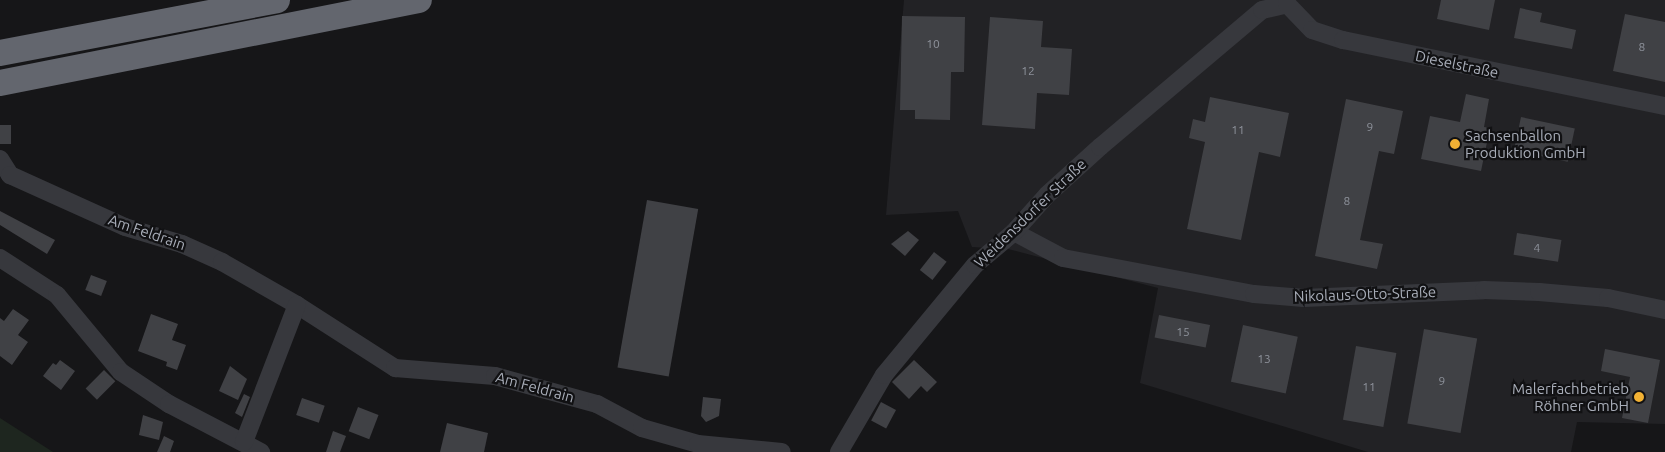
<!DOCTYPE html>
<meta charset="utf-8">
<style>
body{margin:0}
#map{position:relative;width:1665px;height:452px;overflow:hidden;background:#161618;font-family:Ubuntu,sans-serif}
div>[style]{position:absolute}
[style*='--x']{left:calc(var(--x)*1px);top:calc(var(--y)*1px);width:calc(var(--w)*1px);rotate:calc(var(--a)*1deg)}
.built>*{inset:0;background:#222225}
.green>*{inset:0;background:#1e261f}
.building>*{inset:0;background:#404145;transform-origin:0 0}
.minor>*{height:18px;margin:-9px;padding:0 9px;transform-origin:9px;border-radius:9px;background:#37383d}
.highway>*{height:26px;margin:-13px;padding:0 13px;transform-origin:13px;border-radius:13px;background:#63666e}
.dots>*{width:14px;height:14px;translate:-50% -50%;box-sizing:border-box;border:2px solid #111113;border-radius:50%}
span{translate:-50% -50%;white-space:nowrap;text-align:center;line-height:1.15;-webkit-text-stroke:4.5px #111113;paint-order:stroke}
.number-label{font-size:12px;color:#8e929b}
.number-label span{-webkit-text-stroke-width:0}
.street-label{font-size:15px;color:#a8adb8}
.poi-label{font-size:15px;color:#a8adb8}
.left{translate:0 -50%;text-align:left}
.right{translate:-100% -50%;text-align:right}
</style>
<div id="map">
<div class="built">
<i style="clip-path:polygon(904px 0,1665px 0,1665px 424px,1577px 422px,1571px 452px,1368px 452px,1140px 383px,1158px 288px,1008px 249px,972px 247px,958px 211px,886px 215px)"></i>
</div>
<div class="green">
<i style="clip-path:polygon(0 418px,53px 452px,0 452px)"></i>
</div>
<div class="building">
<i style="clip-path:polygon(1441px 0,1495px 0,1489px 30px,1437px 19px)"></i>
<i style="clip-path:polygon(1520px 8px,1542px 13px,1540px 22px,1576px 30px,1572px 49px,1514px 38px)"></i>
<i style="clip-path:polygon(1625px 14px,1665px 22px,1665px 82px,1613px 71px)"></i>
<i style="clip-path:polygon(902px 16px,965px 17px,964px 72px,951px 72px,950px 120px,915px 119px,915px 110px,900px 110px)"></i>
<i style="clip-path:polygon(990px 17px,1043px 21px,1041px 47px,1072px 49px,1069px 95px,1037px 93px,1035px 129px,982px 125px)"></i>
<i style="clip-path:polygon(1466px 94px,1489px 99px,1484px 127px,1490px 128px,1481px 171px,1421px 159px,1430px 116px,1460px 122px)"></i>
<i style="clip-path:polygon(1210px 97px,1289px 113px,1280px 157px,1259px 152px,1241px 240px,1187px 229px,1205px 142px,1189px 138px,1193px 119px,1205px 122px)"></i>
<i style="clip-path:polygon(1346px 99px,1403px 111px,1394px 154px,1379px 151px,1360px 240px,1383px 244px,1377px 269px,1315px 256px)"></i>
<i style="left:1521px;top:117px;width:55px;height:34px;rotate:12deg"></i>
<i style="left:0;top:125px;width:11px;height:19px"></i>
<i style="left:647px;top:200px;width:52px;height:170px;rotate:10deg"></i>
<i style="clip-path:polygon(0 211px,55px 240px,47px 254px,0 225px)"></i>
<i style="clip-path:polygon(908px 231px,919px 240px,905px 256px,891px 244px)"></i>
<i style="left:1517px;top:233px;width:45px;height:22px;rotate:9deg"></i>
<i style="left:934px;top:252px;width:16px;height:23px;rotate:38deg"></i>
<i style="left:91px;top:275px;width:17px;height:16px;rotate:21deg"></i>
<i style="clip-path:polygon(13px 309px,29px 320px,18px 335px,28px 342px,12px 365px,0 356px,0 318px,4px 321px)"></i>
<i style="clip-path:polygon(151px 314px,178px 324px,172px 340px,186px 345px,177px 370px,166px 366px,167px 362px,138px 351px)"></i>
<i style="left:1159px;top:315px;width:52px;height:23px;rotate:11deg"></i>
<i style="left:1243px;top:325px;width:56px;height:58px;rotate:12deg"></i>
<i style="left:1424px;top:329px;width:54px;height:96px;rotate:10deg"></i>
<i style="left:1356px;top:346px;width:41px;height:75px;rotate:10deg"></i>
<i style="clip-path:polygon(1605px 349px,1660px 360px,1648px 423px,1622px 418px,1630px 377px,1601px 371px)"></i>
<i style="clip-path:polygon(60px 360px,75px 371px,61px 390px,43px 376px,53px 363px,56px 365px)"></i>
<i style="clip-path:polygon(914px 360px,937px 382px,927px 392px,921px 386px,909px 399px,892px 382px)"></i>
<i style="clip-path:polygon(230px 366px,247px 379px,238px 400px,219px 391px)"></i>
<i style="left:104px;top:370px;width:16px;height:26px;rotate:45deg"></i>
<i style="clip-path:polygon(244px 394px,250px 397px,242px 417px,235px 413px)"></i>
<i style="clip-path:polygon(703px 397px,721px 399px,719px 416px,706px 422px,701px 416px)"></i>
<i style="left:302px;top:398px;width:24px;height:18px;rotate:19deg"></i>
<i style="left:881px;top:402px;width:17px;height:21px;rotate:28deg"></i>
<i style="left:358px;top:407px;width:22px;height:26px;rotate:21deg"></i>
<i style="clip-path:polygon(143px 415px,163px 422px,159px 440px,139px 435px)"></i>
<i style="clip-path:polygon(447px 423px,488px 433px,484px 452px,440px 452px)"></i>
<i style="clip-path:polygon(333px 431px,346px 436px,340px 452px,326px 452px)"></i>
<i style="clip-path:polygon(164px 436px,174px 441px,170px 452px,157px 452px)"></i>
</div>
<div class="minor">
<i style="--x:0;--y:159;--w:19;--a:58"></i>
<i style="--x:10;--y:175;--w:126;--a:24.3"></i>
<i style="--x:125;--y:227;--w:59;--a:16.6"></i>
<i style="--x:182;--y:244;--w:44;--a:24.2"></i>
<i style="--x:222;--y:262;--w:86;--a:29.8"></i>
<i style="--x:297;--y:305;--w:117;--a:32.7"></i>
<i style="--x:395;--y:368;--w:100;--a:4.6"></i>
<i style="--x:495;--y:376;--w:106;--a:15.4"></i>
<i style="--x:597;--y:404;--w:51;--a:28.1"></i>
<i style="--x:642;--y:428;--w:58;--a:15.9"></i>
<i style="--x:698;--y:444;--w:84;--a:5.4"></i>
<i style="--x:1014;--y:232;--w:55;--a:28"></i>
<i style="--x:1063;--y:258;--w:194;--a:10.7"></i>
<i style="--x:1254;--y:294;--w:50;--a:4.6"></i>
<i style="--x:1304;--y:298;--w:180;--a:-2.5"></i>
<i style="--x:1484;--y:290;--w:55;--a:2.1"></i>
<i style="--x:1539;--y:292;--w:69;--a:5"></i>
<i style="--x:1608;--y:298;--w:58;--a:11.9"></i>
<i style="--x:0;--y:258;--w:68;--a:33"></i>
<i style="--x:57;--y:295;--w:100;--a:50.3"></i>
<i style="--x:121;--y:372;--w:58;--a:33.7"></i>
<i style="--x:169;--y:404;--w:104;--a:27.6"></i>
<i style="--x:244;--y:442;--w:147;--a:-68.9"></i>
<i style="--x:839;--y:452;--w:89;--a:-59.7"></i>
<i style="--x:884;--y:375;--w:143;--a:-50.4"></i>
<i style="--x:975;--y:265;--w:51;--a:-40.2"></i>
<i style="--x:1014;--y:232;--w:50;--a:-48.3"></i>
<i style="--x:1047;--y:195;--w:72;--a:-42.2"></i>
<i style="--x:1100;--y:147;--w:212;--a:-40.2"></i>
<i style="--x:1262;--y:10;--w:26;--a:-13"></i>
<i style="--x:1287;--y:4;--w:36;--a:46"></i>
<i style="--x:1312;--y:30;--w:33;--a:18"></i>
<i style="--x:1343;--y:40;--w:329;--a:11.6"></i>
</div>
<div class="highway">
<i style="--x:0;--y:53;--w:282;--a:-10.8"></i>
<i style="--x:0;--y:83;--w:427;--a:-11.2"></i>
</div>
<div class="dots">
<i style="left:1455px;top:144px;background:#f2b134"></i>
<i style="left:1639px;top:397px;background:#f2b134"></i>
</div>
<div class="number-label">
<span style="left:933px;top:44px">10</span>
<span style="left:1642px;top:47px">8</span>
<span style="left:1028px;top:71px">12</span>
<span style="left:1370px;top:127px">9</span>
<span style="left:1238px;top:130px">11</span>
<span style="left:1347px;top:201px">8</span>
<span style="left:1537px;top:248px">4</span>
<span style="left:1183px;top:332px">15</span>
<span style="left:1264px;top:359px">13</span>
<span style="left:1442px;top:381px">9</span>
<span style="left:1369px;top:387px">11</span>
</div>
<div class="street-label">
<span style="left:1457px;top:64px;rotate:12deg">Dieselstraße</span>
<span style="left:1030px;top:213px;rotate:-44deg">Weidensdorfer Straße</span>
<span style="left:147px;top:232px;rotate:19deg">Am Feldrain</span>
<span style="left:1365px;top:294px;rotate:-2deg">Nikolaus-Otto-Straße</span>
<span style="left:535px;top:387px;rotate:15deg">Am Feldrain</span>
</div>
<div class="poi-label">
<span class="left" style="left:1465px;top:144px">Sachsenballon<br>Produktion GmbH</span>
<span class="right" style="left:1629px;top:397px">Malerfachbetrieb<br>Röhner GmbH</span>
</div>
</div>
